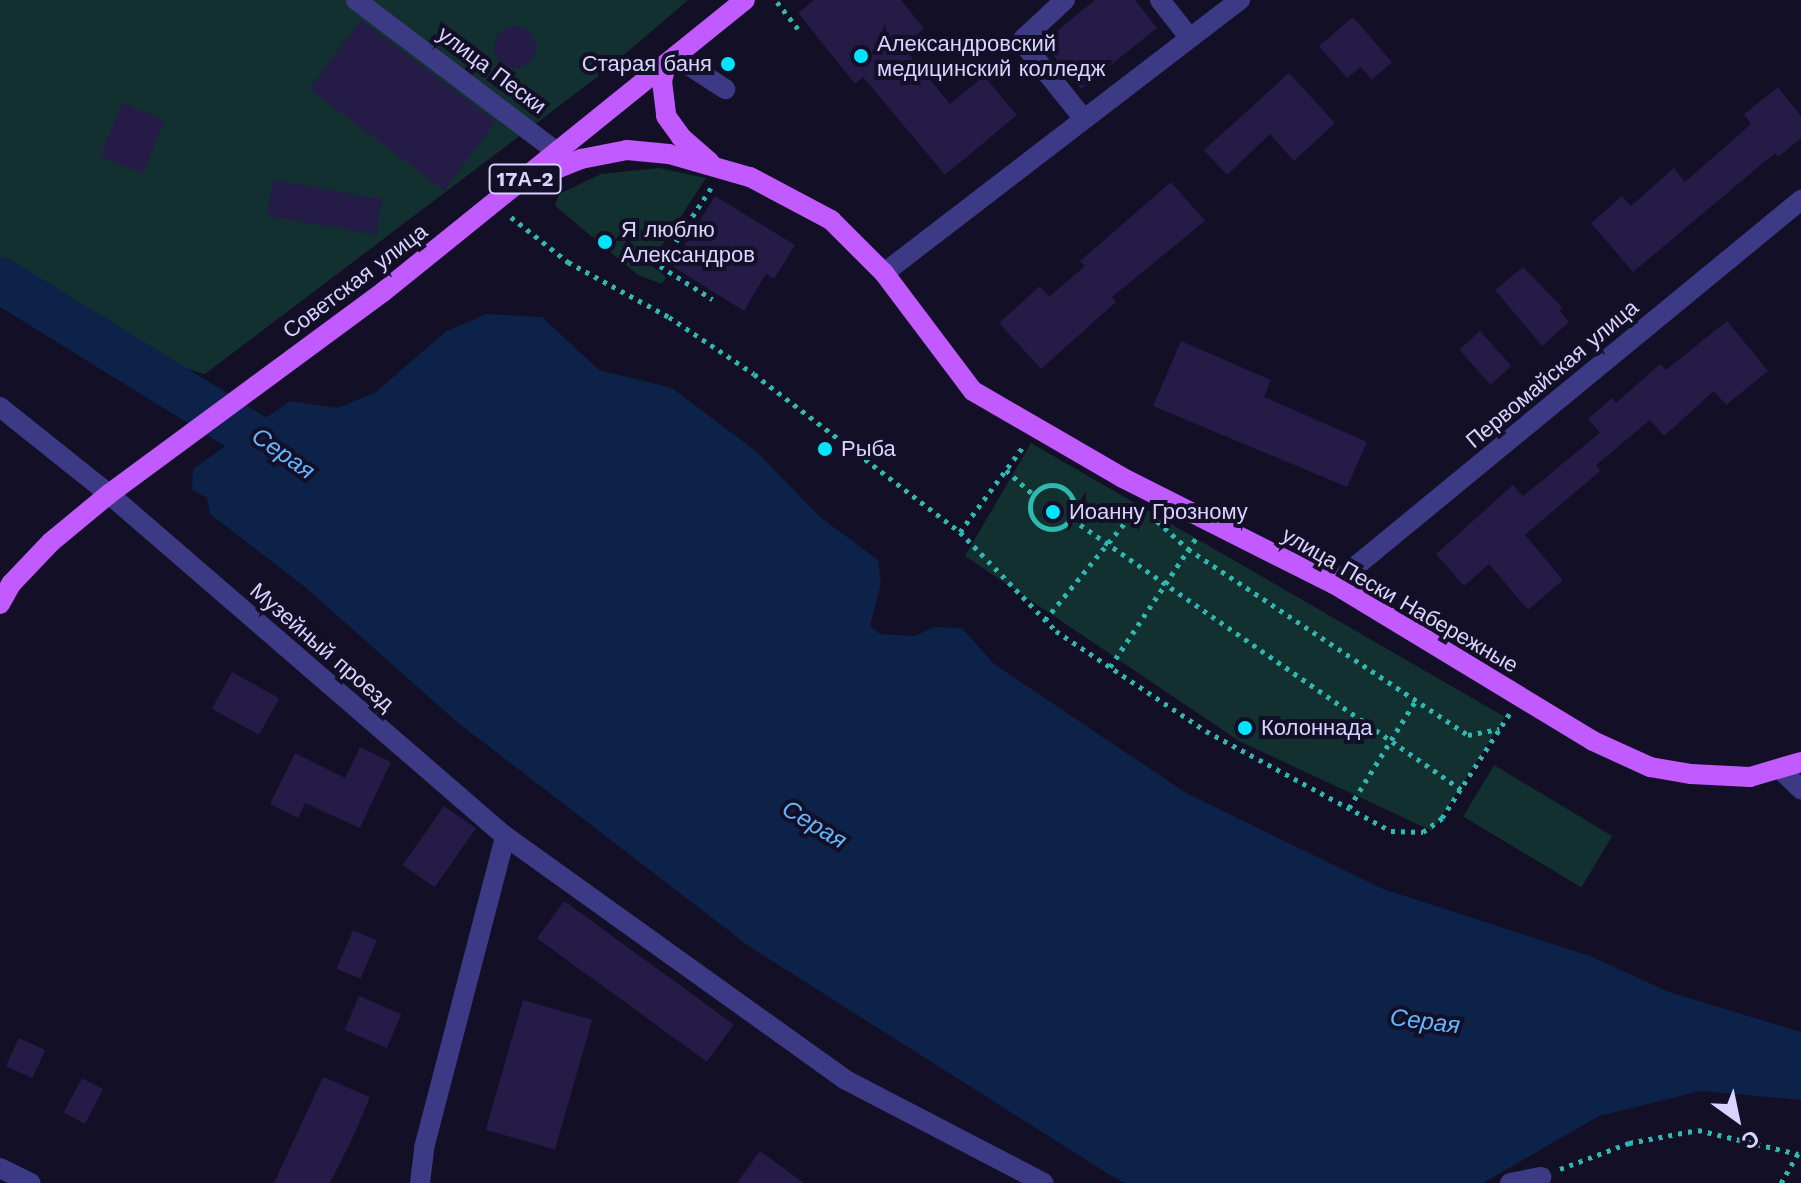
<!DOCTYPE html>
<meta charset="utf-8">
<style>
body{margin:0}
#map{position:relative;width:1801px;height:1183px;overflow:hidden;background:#130f26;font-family:"Work Sans",sans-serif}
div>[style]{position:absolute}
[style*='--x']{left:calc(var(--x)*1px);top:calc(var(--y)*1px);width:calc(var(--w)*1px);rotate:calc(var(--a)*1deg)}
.green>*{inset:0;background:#12302f;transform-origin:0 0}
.water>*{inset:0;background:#0c2248}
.river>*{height:46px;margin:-23px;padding:0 23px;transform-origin:23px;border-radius:23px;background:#0c2248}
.building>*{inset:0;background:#241b47;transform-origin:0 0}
.round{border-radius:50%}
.path>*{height:5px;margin-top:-2.5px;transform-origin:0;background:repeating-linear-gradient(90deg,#2fb8b0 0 4px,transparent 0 10px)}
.path>.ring{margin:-2.5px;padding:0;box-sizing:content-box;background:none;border:5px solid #2fb8b0;border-radius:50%}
.minor>*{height:20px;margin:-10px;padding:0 10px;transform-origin:10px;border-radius:10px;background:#3d3a85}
.major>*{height:20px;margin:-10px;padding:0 10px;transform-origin:10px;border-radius:10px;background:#c25bff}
.dots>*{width:22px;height:22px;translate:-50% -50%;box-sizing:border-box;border:4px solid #130f26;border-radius:50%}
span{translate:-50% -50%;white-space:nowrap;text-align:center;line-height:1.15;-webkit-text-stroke:8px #130f26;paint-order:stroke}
.shield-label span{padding:2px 6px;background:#130f26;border:2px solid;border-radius:6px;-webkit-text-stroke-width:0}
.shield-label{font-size:20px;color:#d9d4ff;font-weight:700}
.poi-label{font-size:22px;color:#d9d4ff}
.left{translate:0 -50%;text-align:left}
.right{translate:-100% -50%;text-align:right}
.street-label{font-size:22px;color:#d9d4ff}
.water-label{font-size:24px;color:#62b6ff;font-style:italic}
.north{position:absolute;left:1697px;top:1079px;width:80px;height:80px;-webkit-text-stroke:6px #130f26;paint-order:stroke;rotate:147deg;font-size:22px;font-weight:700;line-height:32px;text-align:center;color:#d9d4ff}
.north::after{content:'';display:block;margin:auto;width:28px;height:36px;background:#d9d4ff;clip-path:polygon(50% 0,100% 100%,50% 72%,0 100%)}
</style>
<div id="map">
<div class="green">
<i style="clip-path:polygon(0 0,688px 0,604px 72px,205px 374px,113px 348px,0 263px)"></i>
<i style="clip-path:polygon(659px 168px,706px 178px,650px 264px,666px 277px,662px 284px,638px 275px,555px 206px,559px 194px,601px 174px)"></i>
<i style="clip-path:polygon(1031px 443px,1505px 717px,1432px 831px,1239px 741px,965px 556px)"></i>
<i style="left:1494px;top:765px;width:138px;height:60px;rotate:31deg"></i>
</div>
<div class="water">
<i style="clip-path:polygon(486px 314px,542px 317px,599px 370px,672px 388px,757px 452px,820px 517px,878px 560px,881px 583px,870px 626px,880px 634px,915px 636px,934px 627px,962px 628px,994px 664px,1186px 793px,1383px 889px,1590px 956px,1669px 992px,1801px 1032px,1801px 1100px,1701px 1091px,1599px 1116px,1483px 1183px,1125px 1183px,1110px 1175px,750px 947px,457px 722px,305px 587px,210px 514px,207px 498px,192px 490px,193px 469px,290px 401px,338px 408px,376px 392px,445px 332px)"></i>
</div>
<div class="river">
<i style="--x:0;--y:280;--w:352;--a:31.7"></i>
</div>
<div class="building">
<i style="clip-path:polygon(814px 0,901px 0,924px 29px,902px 46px,950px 104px,984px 76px,1017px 115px,945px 175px,863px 77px,855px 84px,798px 13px)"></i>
<i style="clip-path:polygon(1095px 0,1135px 0,1157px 28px,1081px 89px,1043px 42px)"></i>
<i style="clip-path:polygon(1353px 17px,1392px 62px,1372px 80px,1361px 67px,1347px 78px,1319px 46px)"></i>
<i style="left:361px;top:20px;width:169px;height:86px;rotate:37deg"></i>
<i class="round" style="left:494px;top:26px;width:42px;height:42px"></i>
<i style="clip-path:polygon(1289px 73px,1335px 123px,1294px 161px,1270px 134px,1227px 175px,1204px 150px)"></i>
<i style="clip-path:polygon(1778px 87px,1801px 116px,1801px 138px,1778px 157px,1775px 153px,1633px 272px,1591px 223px,1622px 196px,1631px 206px,1674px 168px,1685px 182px,1751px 124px,1744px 114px)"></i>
<i style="left:122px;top:103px;width:46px;height:58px;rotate:22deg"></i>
<i style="left:273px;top:180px;width:111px;height:36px;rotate:10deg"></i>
<i style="clip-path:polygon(1171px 182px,1205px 221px,1112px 297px,1116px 302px,1041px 369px,999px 323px,1040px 286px,1049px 297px,1085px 266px,1080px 261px)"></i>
<i style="clip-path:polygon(715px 196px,795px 245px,774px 279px,766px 274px,744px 311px,672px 266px)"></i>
<i style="clip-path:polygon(1523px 267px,1563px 308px,1559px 310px,1569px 322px,1542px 346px,1495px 290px)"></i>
<i style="clip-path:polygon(1727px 321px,1768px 371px,1726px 405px,1714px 391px,1664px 436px,1650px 420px,1596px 465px,1600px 471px,1525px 535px,1563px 580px,1528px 610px,1489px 564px,1464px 586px,1436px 554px,1513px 485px,1523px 496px,1600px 433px,1588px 419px,1612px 398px,1616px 403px,1660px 364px,1666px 370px)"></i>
<i style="left:1480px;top:331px;width:47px;height:28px;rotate:48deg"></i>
<i style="clip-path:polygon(1181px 341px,1271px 380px,1264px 397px,1367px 442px,1347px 487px,1153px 406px)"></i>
<i style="left:232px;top:672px;width:54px;height:42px;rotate:29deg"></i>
<i style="clip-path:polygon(360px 747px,391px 762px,360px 828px,305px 803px,298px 818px,270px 804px,295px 753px,345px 778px)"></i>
<i style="left:444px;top:806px;width:39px;height:72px;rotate:35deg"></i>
<i style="left:564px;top:901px;width:210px;height:46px;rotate:36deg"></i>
<i style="left:353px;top:930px;width:26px;height:42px;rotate:23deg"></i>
<i style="left:359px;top:996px;width:46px;height:37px;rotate:23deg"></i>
<i style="left:523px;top:1000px;width:72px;height:135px;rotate:16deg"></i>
<i style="left:19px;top:1038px;width:29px;height:31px;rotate:25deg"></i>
<i style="clip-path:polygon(323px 1077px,370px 1097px,354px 1135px,330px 1183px,274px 1183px)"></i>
<i style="left:82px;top:1078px;width:24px;height:39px;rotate:28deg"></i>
<i style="clip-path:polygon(760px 1151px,804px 1183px,737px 1183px)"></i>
</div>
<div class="path">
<i style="--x:777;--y:2;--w:34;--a:52"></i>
<i style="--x:711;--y:188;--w:93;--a:123.2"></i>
<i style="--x:660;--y:266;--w:62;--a:32.4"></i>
<i style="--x:511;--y:217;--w:73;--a:38.3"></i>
<i style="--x:568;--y:262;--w:115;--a:28.6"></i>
<i style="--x:669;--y:317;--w:102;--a:33.8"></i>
<i style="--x:754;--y:374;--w:260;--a:37.5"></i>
<i style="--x:960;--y:532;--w:138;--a:45.9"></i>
<i style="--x:1056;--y:631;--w:180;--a:33.7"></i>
<i style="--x:1206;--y:731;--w:210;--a:28.4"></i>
<i style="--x:1391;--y:831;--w:32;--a:2"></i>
<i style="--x:1423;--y:832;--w:24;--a:-36"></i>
<i style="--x:1442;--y:818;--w:125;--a:-57.1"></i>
<i style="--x:1006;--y:470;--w:38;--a:42"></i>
<i class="ring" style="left:1030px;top:485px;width:39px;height:39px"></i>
<i style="--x:1072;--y:519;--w:474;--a:34.8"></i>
<i style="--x:1157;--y:521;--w:42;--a:42.1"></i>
<i style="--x:1188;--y:549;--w:336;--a:33.6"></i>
<i style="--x:1468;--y:735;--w:32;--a:-11"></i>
<i style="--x:960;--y:532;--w:109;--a:-53.5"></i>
<i style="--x:1045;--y:620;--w:145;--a:-50.6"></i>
<i style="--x:1110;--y:667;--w:155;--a:-56.3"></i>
<i style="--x:1349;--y:808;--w:127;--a:-58.2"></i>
<i style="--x:1560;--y:1169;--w:74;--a:-20.6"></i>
<i style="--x:1629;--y:1143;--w:70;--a:-10.7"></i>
<i style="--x:1698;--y:1130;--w:103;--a:13.5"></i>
<i style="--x:1781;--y:1183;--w:39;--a:-60"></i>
</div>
<div class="minor">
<i style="--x:356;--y:0;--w:253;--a:37.1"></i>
<i style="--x:1065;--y:0;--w:56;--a:137.2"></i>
<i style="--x:1024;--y:38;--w:10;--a:73"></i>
<i style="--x:1027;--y:48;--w:90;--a:51.3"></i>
<i style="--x:1160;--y:0;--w:47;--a:51.9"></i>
<i style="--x:676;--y:57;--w:59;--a:33.1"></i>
<i style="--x:884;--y:273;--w:449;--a:-37.5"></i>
<i style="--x:0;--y:407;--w:139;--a:38.6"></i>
<i style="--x:109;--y:494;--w:523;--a:40.82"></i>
<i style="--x:505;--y:836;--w:417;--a:35.6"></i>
<i style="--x:844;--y:1079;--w:225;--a:27.5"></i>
<i style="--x:1334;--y:584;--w:605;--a:-39.43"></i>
<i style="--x:1781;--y:770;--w:28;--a:44"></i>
<i style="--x:0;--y:1168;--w:34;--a:26"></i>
<i style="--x:420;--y:1183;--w:35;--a:-83"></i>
<i style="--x:424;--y:1148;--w:322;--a:-75.4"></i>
<i style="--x:1510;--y:1183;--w:32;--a:-11"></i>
</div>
<div class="major">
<i style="--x:666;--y:65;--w:16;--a:104"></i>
<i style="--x:662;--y:81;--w:35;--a:83"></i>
<i style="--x:666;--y:116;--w:26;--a:54"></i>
<i style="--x:681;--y:137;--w:38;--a:41"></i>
<i style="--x:519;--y:184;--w:67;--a:-22"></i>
<i style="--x:581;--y:159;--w:47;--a:-11.1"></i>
<i style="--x:627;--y:150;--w:42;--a:5.4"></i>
<i style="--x:669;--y:154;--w:84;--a:15.9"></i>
<i style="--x:750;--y:177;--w:92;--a:28"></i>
<i style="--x:831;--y:220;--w:75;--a:45"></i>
<i style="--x:884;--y:273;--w:148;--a:53"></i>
<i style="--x:973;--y:391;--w:173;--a:30.1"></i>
<i style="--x:1123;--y:478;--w:236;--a:26.7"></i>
<i style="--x:1334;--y:584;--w:303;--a:31.2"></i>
<i style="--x:1593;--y:741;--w:63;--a:24.5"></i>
<i style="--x:1650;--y:767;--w:42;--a:9.7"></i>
<i style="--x:1691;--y:774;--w:59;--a:2.9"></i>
<i style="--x:1750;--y:777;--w:53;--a:-16.4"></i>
<i style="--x:0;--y:604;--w:23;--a:-61"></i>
<i style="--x:11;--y:584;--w:58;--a:-46.4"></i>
<i style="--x:51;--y:542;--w:75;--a:-39.6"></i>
<i style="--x:109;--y:494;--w:340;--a:-36.4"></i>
<i style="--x:383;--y:292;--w:465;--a:-38.9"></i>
</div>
<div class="dots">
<i style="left:861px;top:56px;background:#00e5ff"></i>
<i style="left:728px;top:64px;background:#00e5ff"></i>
<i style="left:605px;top:242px;background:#00e5ff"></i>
<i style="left:825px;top:449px;background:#00e5ff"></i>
<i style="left:1053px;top:512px;background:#00e5ff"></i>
<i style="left:1245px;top:728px;background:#00e5ff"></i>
</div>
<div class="shield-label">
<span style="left:525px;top:179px">17А-2</span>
</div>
<div class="poi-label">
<span class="left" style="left:877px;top:56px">Александровский<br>медицинский колледж</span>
<span class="right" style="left:712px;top:64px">Старая баня</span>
<span class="left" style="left:621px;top:242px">Я люблю<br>Александров</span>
<span class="left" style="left:841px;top:449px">Рыба</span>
<span class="left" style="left:1069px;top:512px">Иоанну Грозному</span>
<span class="left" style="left:1261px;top:728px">Колоннада</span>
</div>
<div class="street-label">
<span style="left:492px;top:70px;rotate:37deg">улица Пески</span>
<span style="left:355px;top:281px;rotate:-37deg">Советская улица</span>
<span style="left:1552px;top:374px;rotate:-40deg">Первомайская улица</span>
<span style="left:1400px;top:600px;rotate:30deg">улица Пески Набережные</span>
<span style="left:322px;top:647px;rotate:41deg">Музейный проезд</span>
</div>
<div class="water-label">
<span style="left:283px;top:454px;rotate:35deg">Серая</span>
<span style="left:814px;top:825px;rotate:31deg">Серая</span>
<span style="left:1425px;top:1022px;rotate:7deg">Серая</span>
</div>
<div class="north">С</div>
</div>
